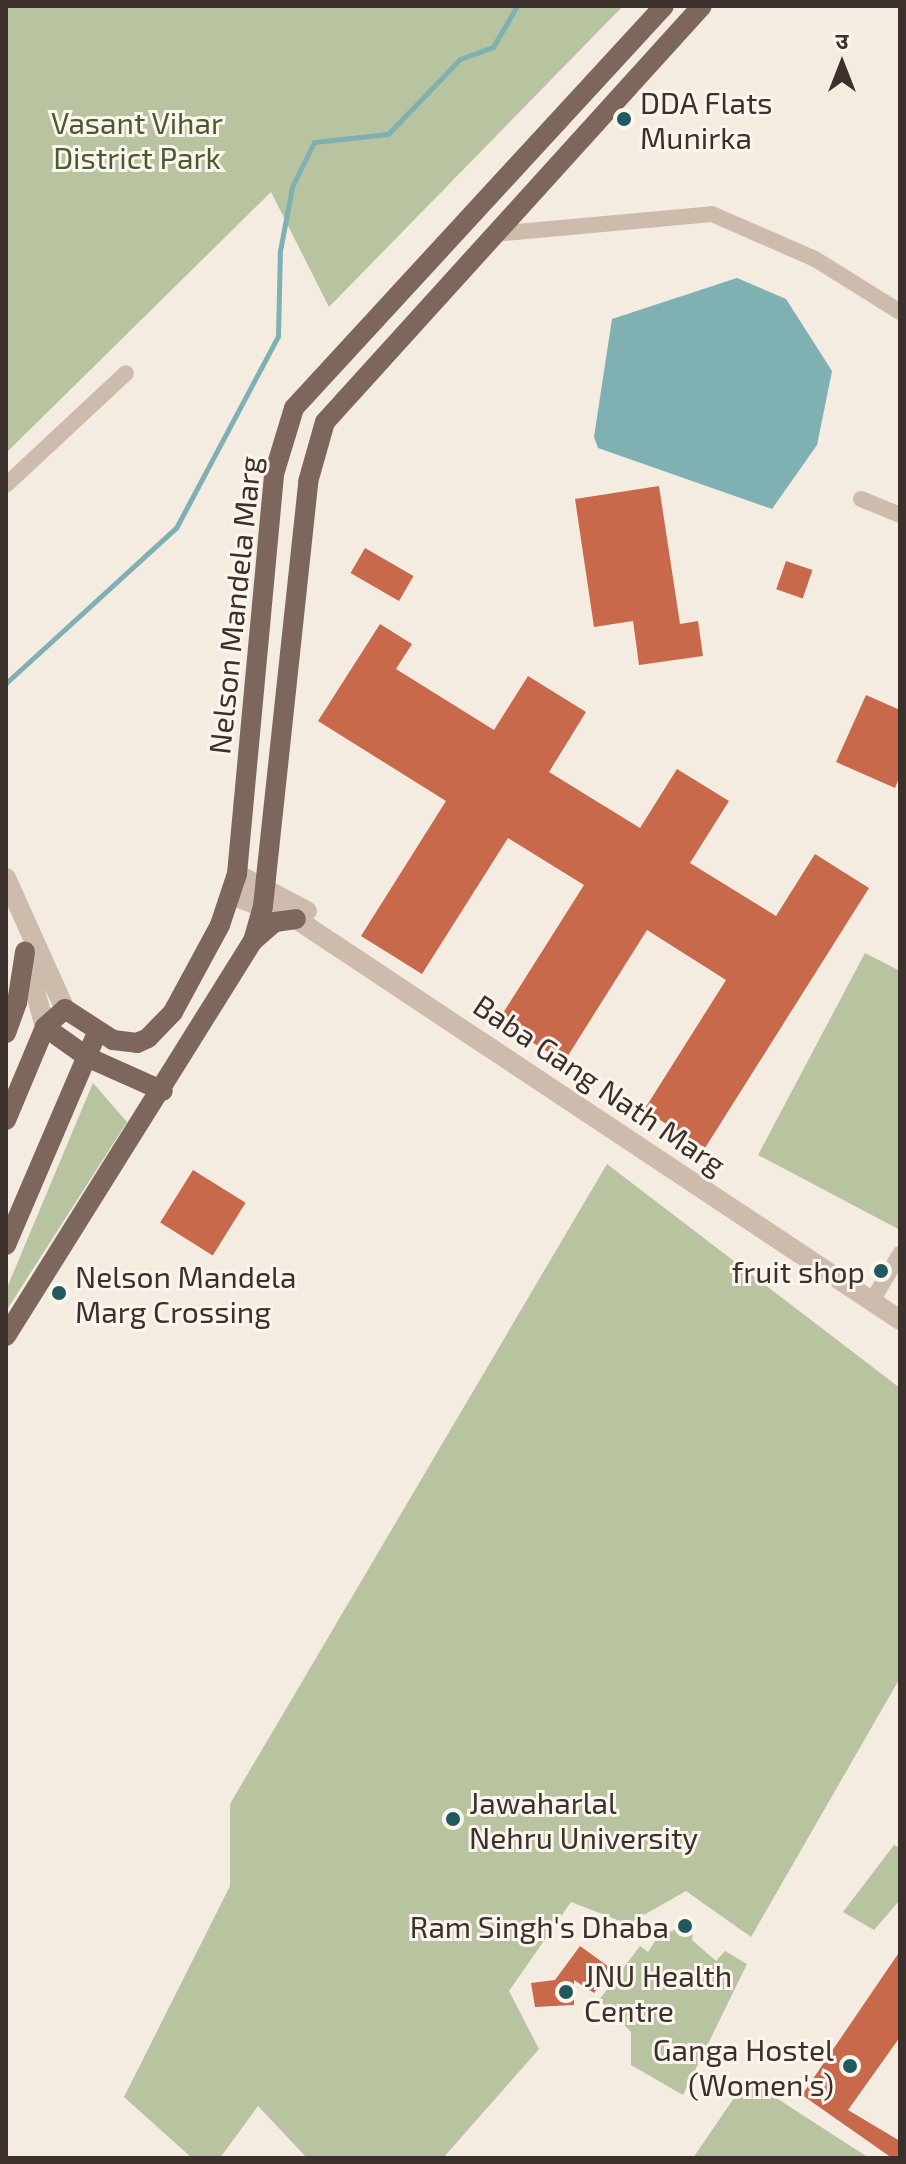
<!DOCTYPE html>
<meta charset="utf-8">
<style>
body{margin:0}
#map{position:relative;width:906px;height:2164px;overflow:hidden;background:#f4ebe1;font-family:"Exo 2","Noto Sans Devanagari",sans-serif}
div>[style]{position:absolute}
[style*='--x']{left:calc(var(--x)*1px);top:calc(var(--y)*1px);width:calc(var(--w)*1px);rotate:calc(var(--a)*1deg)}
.green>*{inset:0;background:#b8c4a0}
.water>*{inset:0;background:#7fb0b2}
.stream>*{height:5px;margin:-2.5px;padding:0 2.5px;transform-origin:2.5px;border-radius:2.5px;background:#7fb0b2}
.building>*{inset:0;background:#c8694b;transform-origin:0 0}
.minor>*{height:16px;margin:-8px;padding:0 8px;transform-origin:8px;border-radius:8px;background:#cdbbac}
.tertiary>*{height:20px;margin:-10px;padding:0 10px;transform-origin:10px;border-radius:10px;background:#cdbbac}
.primary>*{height:20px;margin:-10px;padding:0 10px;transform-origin:10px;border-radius:10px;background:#7d675c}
.dots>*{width:22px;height:22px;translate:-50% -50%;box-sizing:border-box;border:4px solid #fbf5ee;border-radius:50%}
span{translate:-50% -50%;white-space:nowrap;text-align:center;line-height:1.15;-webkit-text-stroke:6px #fbf5ee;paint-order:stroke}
.poi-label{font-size:30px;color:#3b302b}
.left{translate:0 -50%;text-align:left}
.right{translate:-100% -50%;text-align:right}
.park-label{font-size:30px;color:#4a5a2e}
.street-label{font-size:30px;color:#3b302b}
.frame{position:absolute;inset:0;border:8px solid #3b302b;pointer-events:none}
.north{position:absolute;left:802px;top:24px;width:80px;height:80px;-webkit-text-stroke:6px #fbf5ee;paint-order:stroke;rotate:0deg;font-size:22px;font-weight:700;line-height:32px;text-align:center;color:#3b302b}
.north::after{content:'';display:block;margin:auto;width:28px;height:36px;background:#3b302b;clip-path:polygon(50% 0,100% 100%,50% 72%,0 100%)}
</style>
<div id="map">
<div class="green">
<i style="clip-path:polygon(6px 6px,623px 6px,329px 307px,271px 192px,6px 453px)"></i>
<i style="clip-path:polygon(865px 953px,900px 971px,900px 1230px,758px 1155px)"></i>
<i style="clip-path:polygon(93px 1083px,127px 1122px,8px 1308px,6px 1290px)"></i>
<i style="clip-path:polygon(607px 1164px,900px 1388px,900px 1678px,751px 1937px,686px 1891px,628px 1924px,571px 1902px,509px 1991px,539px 2049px,443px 2158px,307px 2158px,258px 2106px,220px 2158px,192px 2158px,124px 2097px,230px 1886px,230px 1804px)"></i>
<i style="clip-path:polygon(894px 1845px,900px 1848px,900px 1900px,874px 1930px,843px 1912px)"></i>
<i style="clip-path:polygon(683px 1917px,694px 1925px,692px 1940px,716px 1961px,725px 1951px,747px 1964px,683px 2095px,631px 2065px,631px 2032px,599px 2000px,640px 1946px,648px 1952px,664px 1927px,672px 1932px)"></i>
<i style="clip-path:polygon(747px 2079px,869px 2158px,693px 2158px)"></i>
</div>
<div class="water">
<i style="clip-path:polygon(737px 278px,786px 299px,832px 371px,817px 445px,772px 509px,598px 448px,594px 437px,612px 319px)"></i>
</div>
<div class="stream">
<i style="--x:6;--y:683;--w:230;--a:-42.4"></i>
<i style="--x:176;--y:528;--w:217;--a:-62"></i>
<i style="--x:278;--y:336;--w:85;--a:-88.7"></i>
<i style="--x:280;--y:251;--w:65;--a:-79.4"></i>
<i style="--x:292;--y:187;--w:50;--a:-63.9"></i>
<i style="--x:314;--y:142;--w:74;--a:-6.2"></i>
<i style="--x:388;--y:134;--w:104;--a:-46.2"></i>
<i style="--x:460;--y:59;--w:35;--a:-20"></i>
<i style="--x:493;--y:47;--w:48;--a:-59.7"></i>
</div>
<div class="building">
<i style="clip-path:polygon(659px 486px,680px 624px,698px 621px,703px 656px,639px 665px,633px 621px,594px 627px,575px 499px)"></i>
<i style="left:365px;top:548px;width:56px;height:29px;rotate:30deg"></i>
<i style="left:786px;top:561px;width:28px;height:30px;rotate:19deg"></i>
<i style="clip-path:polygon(380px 624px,412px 644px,396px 669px,494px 730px,528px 676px,586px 712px,549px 772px,640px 828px,677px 769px,729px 801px,690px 863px,776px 916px,815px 854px,869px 888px,705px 1148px,644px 1110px,726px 980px,647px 930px,564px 1062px,498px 1021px,584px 885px,508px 838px,422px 974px,361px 936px,446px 801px,318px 721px)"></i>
<i style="clip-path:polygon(866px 695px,900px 710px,900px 776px,895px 788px,836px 762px)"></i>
<i style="left:193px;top:1170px;width:62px;height:62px;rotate:32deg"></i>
<i style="clip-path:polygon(580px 1946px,612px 1969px,594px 1993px,574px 1980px,574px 2005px,535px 2007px,531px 1983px,555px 1980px)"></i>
<i style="clip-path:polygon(900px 1951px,900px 2037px,848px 2110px,900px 2141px,900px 2158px,892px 2158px,802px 2095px)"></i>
</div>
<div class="minor">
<i style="--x:494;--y:234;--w:219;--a:-5.2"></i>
<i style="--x:712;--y:214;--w:112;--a:23.6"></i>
<i style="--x:815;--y:259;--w:100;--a:31.9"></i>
<i style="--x:6;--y:485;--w:164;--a:-43"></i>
<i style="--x:861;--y:499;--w:42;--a:22.3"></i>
<i style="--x:872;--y:1301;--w:55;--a:-59.2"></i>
</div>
<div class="tertiary">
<i style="--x:237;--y:874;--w:79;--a:27.9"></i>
<i style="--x:6;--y:878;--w:144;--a:65.8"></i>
<i style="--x:231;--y:895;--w:69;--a:20.3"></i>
<i style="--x:296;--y:919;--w:725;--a:33.58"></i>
<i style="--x:25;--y:954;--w:76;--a:74.7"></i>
</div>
<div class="primary">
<i style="--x:253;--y:941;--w:36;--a:-74"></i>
<i style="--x:263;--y:906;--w:426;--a:-83.9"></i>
<i style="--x:308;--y:482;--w:62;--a:-74.2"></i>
<i style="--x:325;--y:422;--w:561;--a:-47.82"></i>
<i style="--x:45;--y:1027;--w:52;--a:35.5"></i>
<i style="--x:87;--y:1057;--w:83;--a:24.1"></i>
<i style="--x:6;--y:1033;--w:32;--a:-70"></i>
<i style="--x:17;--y:1003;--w:52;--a:-81.1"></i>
<i style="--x:6;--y:1120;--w:101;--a:-67.2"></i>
<i style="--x:45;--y:1027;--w:27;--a:-42"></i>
<i style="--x:65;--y:1009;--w:57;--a:32.9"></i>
<i style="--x:113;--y:1040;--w:24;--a:7"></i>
<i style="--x:137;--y:1043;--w:12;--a:-24"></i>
<i style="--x:148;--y:1038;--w:36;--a:-46"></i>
<i style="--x:173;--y:1012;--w:99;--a:-61.6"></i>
<i style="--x:220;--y:925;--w:54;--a:-71.6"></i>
<i style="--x:237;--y:874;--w:402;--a:-84.7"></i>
<i style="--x:274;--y:474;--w:69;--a:-73.1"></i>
<i style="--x:294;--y:408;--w:546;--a:-47.37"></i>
<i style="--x:6;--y:1245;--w:231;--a:-66.8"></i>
<i style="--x:6;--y:1336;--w:466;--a:-58"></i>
<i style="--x:253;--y:941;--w:29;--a:-41"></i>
<i style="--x:275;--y:922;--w:21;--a:-8"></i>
</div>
<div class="dots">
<i style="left:624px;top:119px;background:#1f5a5e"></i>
<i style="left:881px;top:1271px;background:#1f5a5e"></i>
<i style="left:59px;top:1293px;background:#1f5a5e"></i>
<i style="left:453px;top:1819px;background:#1f5a5e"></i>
<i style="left:685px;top:1926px;background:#1f5a5e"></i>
<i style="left:566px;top:1992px;background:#1f5a5e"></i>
<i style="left:850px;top:2066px;background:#1f5a5e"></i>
</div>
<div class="poi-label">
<span class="left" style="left:640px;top:119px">DDA Flats<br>Munirka</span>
<span class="right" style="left:865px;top:1271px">fruit shop</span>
<span class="left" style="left:75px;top:1293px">Nelson Mandela<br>Marg Crossing</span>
<span class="left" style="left:469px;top:1819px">Jawaharlal<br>Nehru University</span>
<span class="right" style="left:669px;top:1926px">Ram Singh's Dhaba</span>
<span class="left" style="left:584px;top:1992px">JNU Health<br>Centre</span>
<span class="right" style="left:834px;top:2066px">Ganga Hostel<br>(Women's)</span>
</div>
<div class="park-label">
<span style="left:137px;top:139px">Vasant Vihar<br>District Park</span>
</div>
<div class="street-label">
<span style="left:234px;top:605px;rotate:-84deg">Nelson Mandela Marg</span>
<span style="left:600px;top:1084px;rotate:34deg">Baba Gang Nath Marg</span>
</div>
<div class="frame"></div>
<div class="north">उ</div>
</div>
